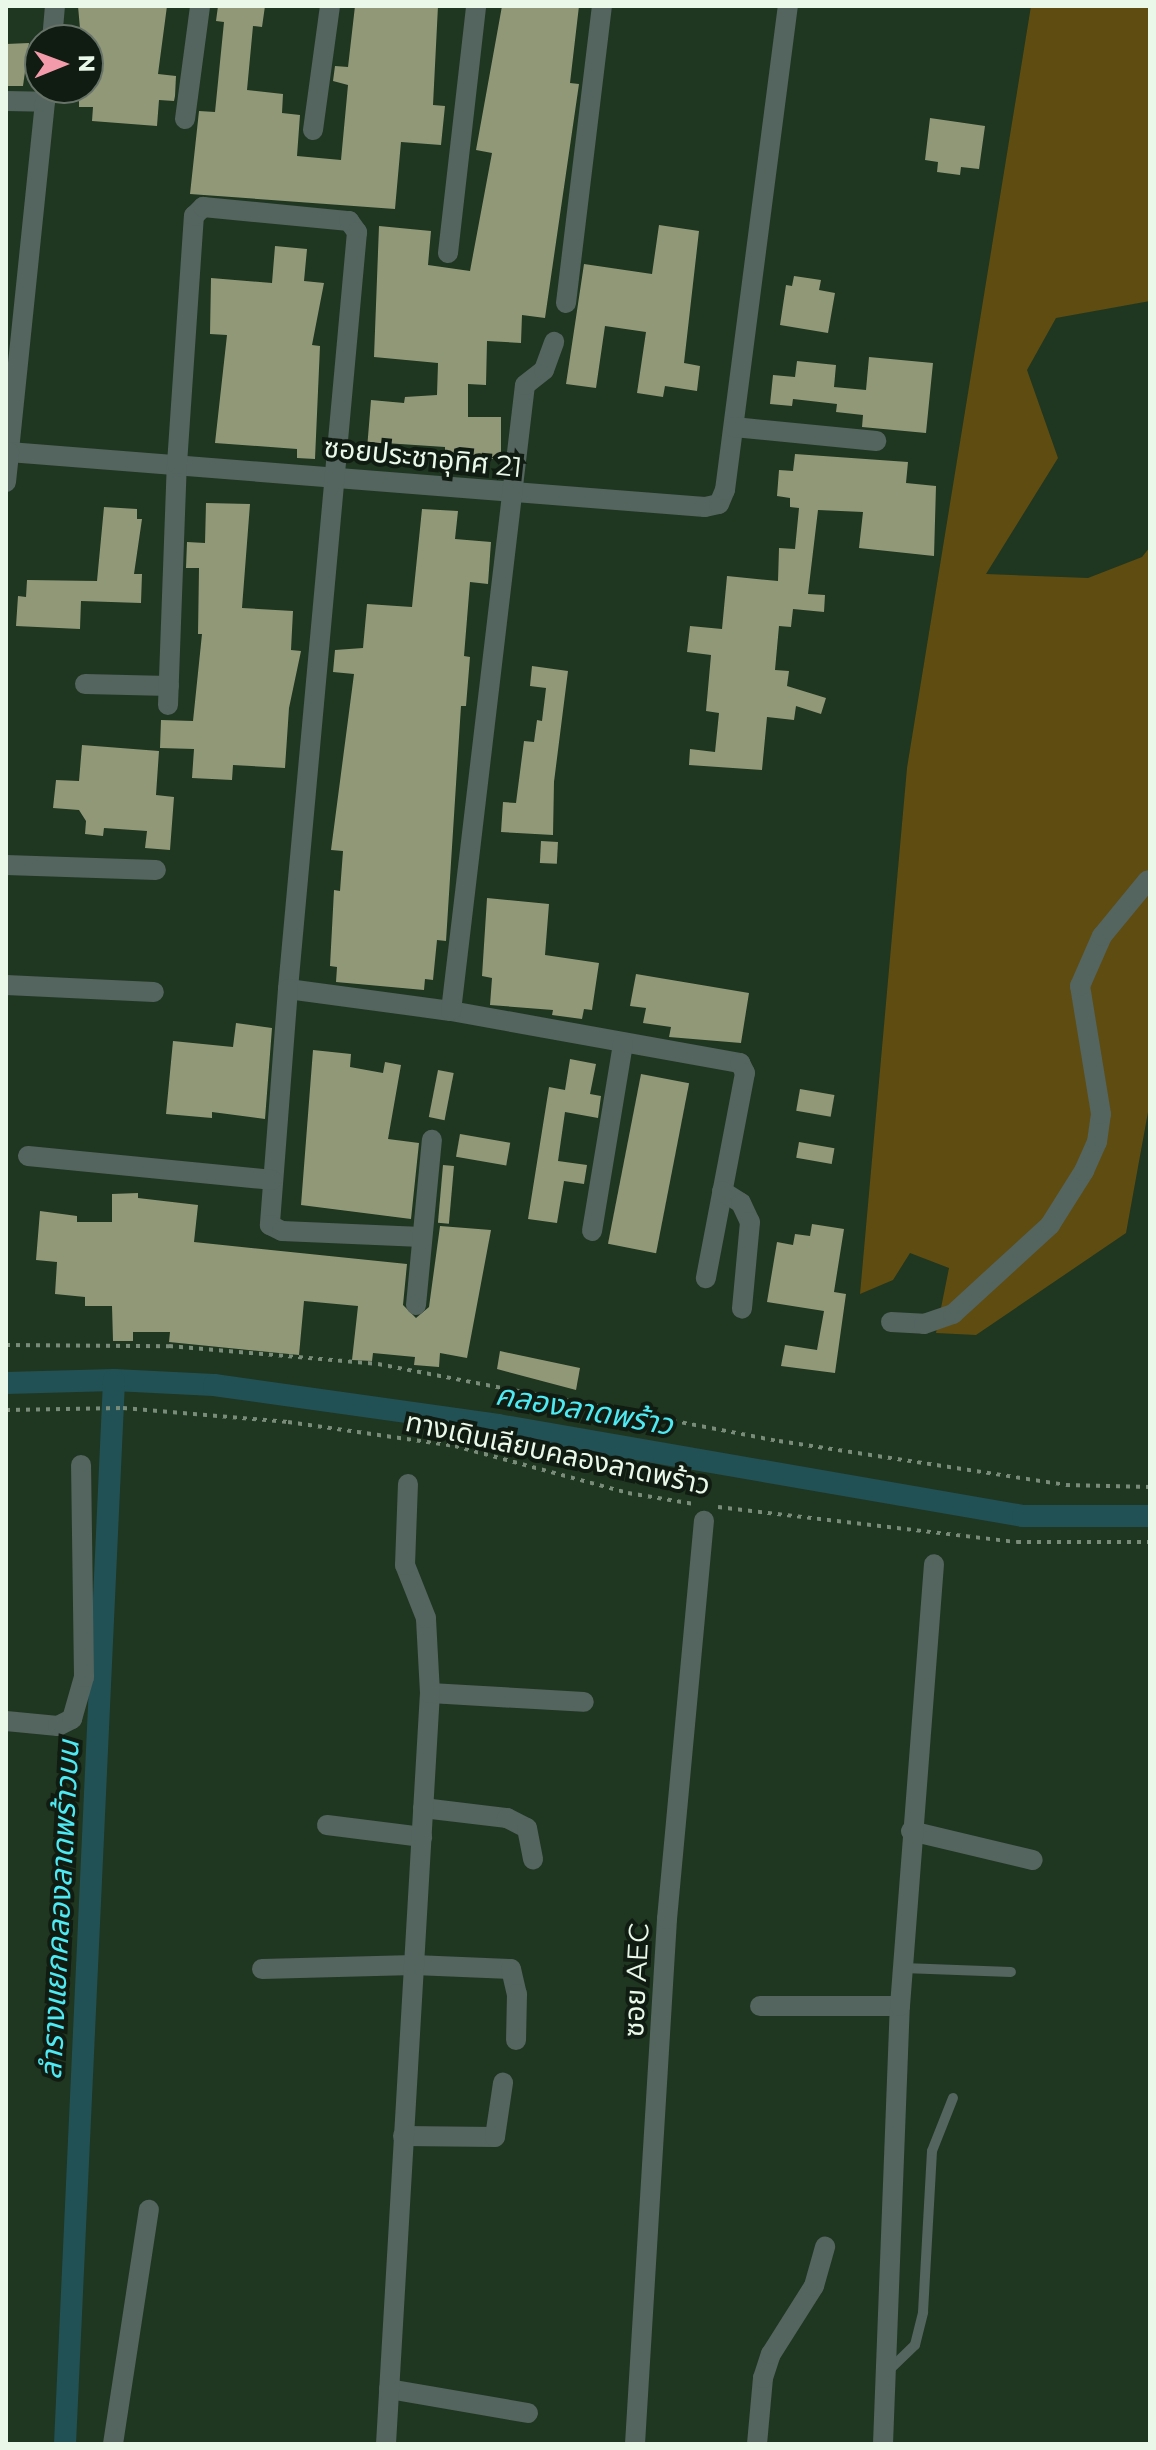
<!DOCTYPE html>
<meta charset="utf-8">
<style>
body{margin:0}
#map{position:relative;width:1156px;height:2450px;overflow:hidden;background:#1f3620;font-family:Montserrat,"Noto Sans Thai",sans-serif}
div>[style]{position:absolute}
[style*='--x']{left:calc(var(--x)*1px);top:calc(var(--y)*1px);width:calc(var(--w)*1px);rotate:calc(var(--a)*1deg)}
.green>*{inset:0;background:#5e4c11}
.canal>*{height:22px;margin:-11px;padding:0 11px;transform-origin:11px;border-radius:11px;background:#215155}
.building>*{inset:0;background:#919877;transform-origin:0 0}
.path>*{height:4px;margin-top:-2px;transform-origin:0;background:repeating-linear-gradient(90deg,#798c7a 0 4px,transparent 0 10px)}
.service>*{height:10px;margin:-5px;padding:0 5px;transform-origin:5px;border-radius:5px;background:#54645f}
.minor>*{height:20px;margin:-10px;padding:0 10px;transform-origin:10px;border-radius:10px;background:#54645f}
span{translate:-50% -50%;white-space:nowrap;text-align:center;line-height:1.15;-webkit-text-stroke:8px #101b11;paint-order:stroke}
.street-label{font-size:28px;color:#eaf8ea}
.water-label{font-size:30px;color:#4eeaf4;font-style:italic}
.frame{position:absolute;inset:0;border:8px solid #eaf8ea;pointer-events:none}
.north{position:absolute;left:24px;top:24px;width:80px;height:80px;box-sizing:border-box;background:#101b11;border:2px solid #677368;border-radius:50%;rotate:89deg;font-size:22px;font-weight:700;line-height:32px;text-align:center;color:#eaf8ea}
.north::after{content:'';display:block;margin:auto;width:28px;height:36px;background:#f39aab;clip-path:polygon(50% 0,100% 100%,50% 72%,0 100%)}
</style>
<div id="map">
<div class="green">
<i style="clip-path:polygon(1031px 6px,1150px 6px,1150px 301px,1056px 318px,1027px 370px,1058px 458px,986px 574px,1088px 578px,1142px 557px,1150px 547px,1150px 1101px,1126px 1233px,976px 1335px,936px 1333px,949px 1268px,910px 1253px,893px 1280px,860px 1294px,907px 768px)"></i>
</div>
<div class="canal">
<i style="--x:6;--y:1383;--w:108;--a:-1.6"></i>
<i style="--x:114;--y:1380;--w:100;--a:2.9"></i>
<i style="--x:214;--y:1385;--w:287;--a:8"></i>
<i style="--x:498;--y:1425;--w:533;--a:9.83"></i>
<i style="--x:1023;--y:1516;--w:127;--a:0"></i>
<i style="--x:65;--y:2444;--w:1065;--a:-87.36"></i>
</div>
<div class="building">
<i style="clip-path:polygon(78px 6px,167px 6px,158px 74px,176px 76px,175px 96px,174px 101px,159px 100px,157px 126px,92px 121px,93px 107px,79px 107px,79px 91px,88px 91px,88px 40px,81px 40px)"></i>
<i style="clip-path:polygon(218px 6px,265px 6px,262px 27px,253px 26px,247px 90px,283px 94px,282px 113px,300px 115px,297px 156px,341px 160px,348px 85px,333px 81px,335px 66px,348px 67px,355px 6px,438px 6px,433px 105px,445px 106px,441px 145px,401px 142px,395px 209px,190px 194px,199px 111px,215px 112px,224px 22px,216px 21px)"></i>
<i style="clip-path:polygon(502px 6px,579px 6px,570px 83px,579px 84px,545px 318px,522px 315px,521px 343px,487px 341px,486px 385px,468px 384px,468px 417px,501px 417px,501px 459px,445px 458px,445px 447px,385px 443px,384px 450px,367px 449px,371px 400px,404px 403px,405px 397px,437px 395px,438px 363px,374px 357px,379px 226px,431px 231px,428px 265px,470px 271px,492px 153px,476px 150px)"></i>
<i style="clip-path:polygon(29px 43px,23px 86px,6px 86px,6px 44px)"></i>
<i style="clip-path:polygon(930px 118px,985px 126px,979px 169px,961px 167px,960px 175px,937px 172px,938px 162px,925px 160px)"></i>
<i style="clip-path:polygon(659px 225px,699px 231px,684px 363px,700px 366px,697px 391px,665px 386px,663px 397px,637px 393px,646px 332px,605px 326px,596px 388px,566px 384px,584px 264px,652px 274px)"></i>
<i style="clip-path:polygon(275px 246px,307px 249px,304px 281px,324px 283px,312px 345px,320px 346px,315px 459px,297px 458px,297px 449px,215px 443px,227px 335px,210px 334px,211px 278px,272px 283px)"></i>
<i style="clip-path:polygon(794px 276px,821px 280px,819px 290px,835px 293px,828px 333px,780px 325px,786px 285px,792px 286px)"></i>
<i style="clip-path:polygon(869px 357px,933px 363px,926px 433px,862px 427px,863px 415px,836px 412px,837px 404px,793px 399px,792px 406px,770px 404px,773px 375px,795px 377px,797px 361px,836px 365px,834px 387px,866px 390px)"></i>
<i style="clip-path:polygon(795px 454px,908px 462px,906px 483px,936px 486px,934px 556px,859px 548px,863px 512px,818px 510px,808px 594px,825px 595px,824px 612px,793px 609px,791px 627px,779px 626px,775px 670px,789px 671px,787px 686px,826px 698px,821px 714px,796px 706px,794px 720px,767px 717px,762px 770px,689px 765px,690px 749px,715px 752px,719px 713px,706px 711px,711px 655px,687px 652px,690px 626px,722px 629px,727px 576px,778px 581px,779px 548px,795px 549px,799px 508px,790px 507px,790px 498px,777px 496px,779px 470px,793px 471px)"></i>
<i style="clip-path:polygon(206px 503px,250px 504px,242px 608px,293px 611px,291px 650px,301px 651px,289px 708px,285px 768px,233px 765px,232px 780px,192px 778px,194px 749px,160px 748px,161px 720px,193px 721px,202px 634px,198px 634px,199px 568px,186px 568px,187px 542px,205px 543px)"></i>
<i style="clip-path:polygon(104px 507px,137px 509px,137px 519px,142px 519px,134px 574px,142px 574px,141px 603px,81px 601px,80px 629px,16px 626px,18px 596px,26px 597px,27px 580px,97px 581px)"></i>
<i style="clip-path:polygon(422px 509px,458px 511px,455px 539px,491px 542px,488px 584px,470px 582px,464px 656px,470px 657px,466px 706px,461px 706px,446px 941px,437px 940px,433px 980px,425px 979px,424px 990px,336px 982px,337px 967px,330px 966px,334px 890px,340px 891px,343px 851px,331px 850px,354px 674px,333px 672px,335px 650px,363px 648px,367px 604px,412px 607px)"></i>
<i style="clip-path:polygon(532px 666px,568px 671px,554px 782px,553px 835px,501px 832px,503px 802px,516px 803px,524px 741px,534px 742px,537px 720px,542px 721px,546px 688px,530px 686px)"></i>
<i style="clip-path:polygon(82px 745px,159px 751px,156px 795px,174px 797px,170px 850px,145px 848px,147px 831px,104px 828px,103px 836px,85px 834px,86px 821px,79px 810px,53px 808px,56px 780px,79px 781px)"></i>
<i style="left:541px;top:841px;width:17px;height:22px;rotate:3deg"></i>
<i style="clip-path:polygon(487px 898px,549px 904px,545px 955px,599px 963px,592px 1010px,584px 1009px,582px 1019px,552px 1015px,553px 1010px,490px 1005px,492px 978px,482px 976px)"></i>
<i style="clip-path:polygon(636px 974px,749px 993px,741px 1043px,669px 1037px,671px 1027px,643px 1023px,646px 1008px,630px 1006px)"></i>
<i style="clip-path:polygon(236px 1023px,272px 1028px,265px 1119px,212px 1112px,212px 1118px,166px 1114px,173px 1041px,233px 1047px)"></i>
<i style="clip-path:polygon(313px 1050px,351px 1054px,350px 1067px,383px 1073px,385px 1062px,401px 1065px,388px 1139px,419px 1143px,411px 1219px,301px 1205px)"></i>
<i style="clip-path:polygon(570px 1059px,596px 1064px,590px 1094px,601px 1096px,598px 1118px,565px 1112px,558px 1161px,587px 1165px,584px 1184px,564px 1181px,557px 1223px,528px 1219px,549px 1087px,565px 1090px)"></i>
<i style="left:438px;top:1070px;width:16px;height:48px;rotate:11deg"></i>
<i style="left:641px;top:1074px;width:49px;height:173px;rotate:11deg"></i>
<i style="left:800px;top:1089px;width:35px;height:22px;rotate:10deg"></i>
<i style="left:460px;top:1134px;width:51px;height:23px;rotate:10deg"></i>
<i style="left:799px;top:1142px;width:36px;height:16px;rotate:10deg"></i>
<i style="left:443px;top:1165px;width:11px;height:58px;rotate:5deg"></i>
<i style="clip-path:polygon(138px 1193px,138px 1198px,198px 1205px,194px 1242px,407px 1264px,403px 1305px,416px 1318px,429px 1307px,440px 1226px,491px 1230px,467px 1358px,440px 1353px,439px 1367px,414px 1365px,415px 1357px,373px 1353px,372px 1361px,352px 1360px,358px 1306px,304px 1301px,299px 1355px,169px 1342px,170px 1332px,133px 1332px,133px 1341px,113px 1341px,112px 1306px,85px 1306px,85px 1297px,55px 1294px,57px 1262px,36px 1260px,40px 1211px,77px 1216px,77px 1222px,112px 1222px,112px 1194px)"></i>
<i style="clip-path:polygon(812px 1224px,844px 1229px,834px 1292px,846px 1294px,835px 1373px,781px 1366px,785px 1345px,817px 1350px,824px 1311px,767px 1302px,777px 1242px,793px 1245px,795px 1234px,810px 1236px)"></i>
<i style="clip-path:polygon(500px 1351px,580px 1368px,576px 1390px,497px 1369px)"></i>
</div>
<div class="path">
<i style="--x:6;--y:1345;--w:163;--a:0.4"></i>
<i style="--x:169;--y:1346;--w:210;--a:4.9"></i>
<i style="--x:378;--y:1364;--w:408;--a:10.9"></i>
<i style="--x:779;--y:1441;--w:290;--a:8.7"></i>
<i style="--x:1066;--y:1485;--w:84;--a:1.4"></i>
<i style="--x:6;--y:1410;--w:117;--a:-1"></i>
<i style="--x:123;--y:1408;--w:166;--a:4.8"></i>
<i style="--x:288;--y:1422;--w:169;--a:8.2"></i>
<i style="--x:455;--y:1446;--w:179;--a:15.2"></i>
<i style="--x:628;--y:1493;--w:67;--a:9.5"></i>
<i style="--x:718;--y:1507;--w:301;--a:6.7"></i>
<i style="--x:1017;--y:1542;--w:133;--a:0"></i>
</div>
<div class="service">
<i style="--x:903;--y:1968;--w:108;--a:2.1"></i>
<i style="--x:886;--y:2373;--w:40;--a:-44"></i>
<i style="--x:915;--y:2345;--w:34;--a:-76"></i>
<i style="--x:923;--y:2312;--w:161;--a:-86.8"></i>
<i style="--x:932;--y:2151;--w:57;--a:-68.4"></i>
</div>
<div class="minor">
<i style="--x:52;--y:40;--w:34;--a:-85"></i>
<i style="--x:6;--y:101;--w:39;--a:1"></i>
<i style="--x:45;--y:102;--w:352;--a:95.9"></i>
<i style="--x:9;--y:452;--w:698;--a:4.52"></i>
<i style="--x:705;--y:507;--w:14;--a:-12"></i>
<i style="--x:719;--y:504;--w:15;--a:-67"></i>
<i style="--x:725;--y:490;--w:488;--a:-82.6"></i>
<i style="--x:185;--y:119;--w:114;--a:-82.4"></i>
<i style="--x:313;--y:130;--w:125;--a:-82.2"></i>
<i style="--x:448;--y:253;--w:249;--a:-83.5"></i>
<i style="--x:566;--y:303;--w:299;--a:-83.1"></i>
<i style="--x:734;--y:427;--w:143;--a:5.6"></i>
<i style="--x:6;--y:482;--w:30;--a:-84"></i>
<i style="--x:85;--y:684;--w:84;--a:1.4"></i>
<i style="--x:168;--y:705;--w:241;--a:-87.9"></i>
<i style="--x:177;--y:464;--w:249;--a:-86.1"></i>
<i style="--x:194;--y:216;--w:13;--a:-45"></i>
<i style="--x:203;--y:207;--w:147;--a:5.5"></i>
<i style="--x:349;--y:221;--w:14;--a:54"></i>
<i style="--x:357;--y:232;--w:760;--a:95.21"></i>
<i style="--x:288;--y:989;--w:164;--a:7.7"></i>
<i style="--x:451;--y:1011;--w:294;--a:10.2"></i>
<i style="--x:740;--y:1063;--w:11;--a:63"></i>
<i style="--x:745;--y:1073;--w:209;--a:100.8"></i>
<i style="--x:6;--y:865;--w:150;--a:1.9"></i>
<i style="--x:6;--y:985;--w:148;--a:2.7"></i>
<i style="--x:288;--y:989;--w:237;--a:94.4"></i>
<i style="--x:270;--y:1225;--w:13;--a:27"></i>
<i style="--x:282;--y:1231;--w:140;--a:2.5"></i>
<i style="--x:451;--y:1011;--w:630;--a:-83.26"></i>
<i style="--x:525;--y:385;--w:24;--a:-38"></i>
<i style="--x:544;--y:370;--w:30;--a:-70"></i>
<i style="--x:28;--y:1156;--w:245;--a:5.6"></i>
<i style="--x:722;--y:1191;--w:22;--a:32"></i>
<i style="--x:741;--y:1203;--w:21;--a:65"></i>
<i style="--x:750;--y:1222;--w:87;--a:95.3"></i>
<i style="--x:592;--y:1231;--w:190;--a:-80.6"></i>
<i style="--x:416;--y:1305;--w:166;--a:-84.5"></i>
<i style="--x:891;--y:1322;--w:33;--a:3"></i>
<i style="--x:924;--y:1324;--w:31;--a:-19"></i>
<i style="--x:953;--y:1314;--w:132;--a:-42.5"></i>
<i style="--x:1050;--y:1225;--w:64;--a:-57.8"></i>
<i style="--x:1084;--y:1171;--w:32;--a:-66"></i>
<i style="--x:1097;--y:1142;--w:28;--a:-82"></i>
<i style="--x:1101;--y:1114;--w:130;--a:-99.3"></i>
<i style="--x:1080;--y:986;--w:55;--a:-66.3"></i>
<i style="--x:1102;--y:936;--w:72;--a:-50.6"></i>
<i style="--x:430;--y:1693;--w:154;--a:3.3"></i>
<i style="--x:6;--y:1721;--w:52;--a:5.5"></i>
<i style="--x:58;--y:1726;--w:16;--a:-27"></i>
<i style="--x:72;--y:1719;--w:44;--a:-74.1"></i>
<i style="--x:84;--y:1677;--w:212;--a:-90.8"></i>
<i style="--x:423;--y:1808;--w:85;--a:6.8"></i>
<i style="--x:507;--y:1818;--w:22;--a:27"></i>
<i style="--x:527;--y:1828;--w:32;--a:79"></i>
<i style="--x:327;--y:1825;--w:96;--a:7.2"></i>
<i style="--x:911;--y:1831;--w:125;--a:13.4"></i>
<i style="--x:262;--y:1969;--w:152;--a:-1.5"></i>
<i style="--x:414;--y:1965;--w:97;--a:2.4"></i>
<i style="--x:511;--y:1969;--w:26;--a:77"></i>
<i style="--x:517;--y:1994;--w:46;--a:91.2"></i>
<i style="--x:760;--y:2006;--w:140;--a:0"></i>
<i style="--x:403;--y:2136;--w:92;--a:0.6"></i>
<i style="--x:495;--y:2137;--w:55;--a:-81.6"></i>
<i style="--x:389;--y:2389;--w:141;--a:9.8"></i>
<i style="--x:113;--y:2444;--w:237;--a:-81.3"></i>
<i style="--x:386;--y:2444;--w:752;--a:-86.65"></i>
<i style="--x:430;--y:1693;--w:75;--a:-93.1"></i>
<i style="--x:426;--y:1618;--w:57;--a:-111.6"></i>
<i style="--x:405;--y:1565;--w:81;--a:-87.9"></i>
<i style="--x:635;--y:2444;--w:526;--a:-86.51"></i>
<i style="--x:667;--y:1919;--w:400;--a:-84.7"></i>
<i style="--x:757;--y:2444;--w:66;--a:-84.8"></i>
<i style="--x:763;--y:2378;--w:25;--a:-72"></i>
<i style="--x:771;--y:2354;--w:80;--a:-57.7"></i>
<i style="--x:814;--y:2286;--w:41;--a:-74.2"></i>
<i style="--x:883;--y:2444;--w:438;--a:-87.8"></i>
<i style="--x:900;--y:2006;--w:443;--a:-85.6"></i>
</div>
<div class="street-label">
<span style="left:423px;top:457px;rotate:6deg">ซอยประชาอุทิศ 21</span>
<span style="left:558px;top:1453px;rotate:12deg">ทางเดินเลียบคลองลาดพร้าว</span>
<span style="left:636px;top:1980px;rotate:-87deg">ซอย AEC</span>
</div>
<div class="water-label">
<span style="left:584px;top:1410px;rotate:10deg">คลองลาดพร้าว</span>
<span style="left:60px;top:1910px;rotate:-87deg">ลำรางแยกคลองลาดพร้าวบน</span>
</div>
<div class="frame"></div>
<div class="north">N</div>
</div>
